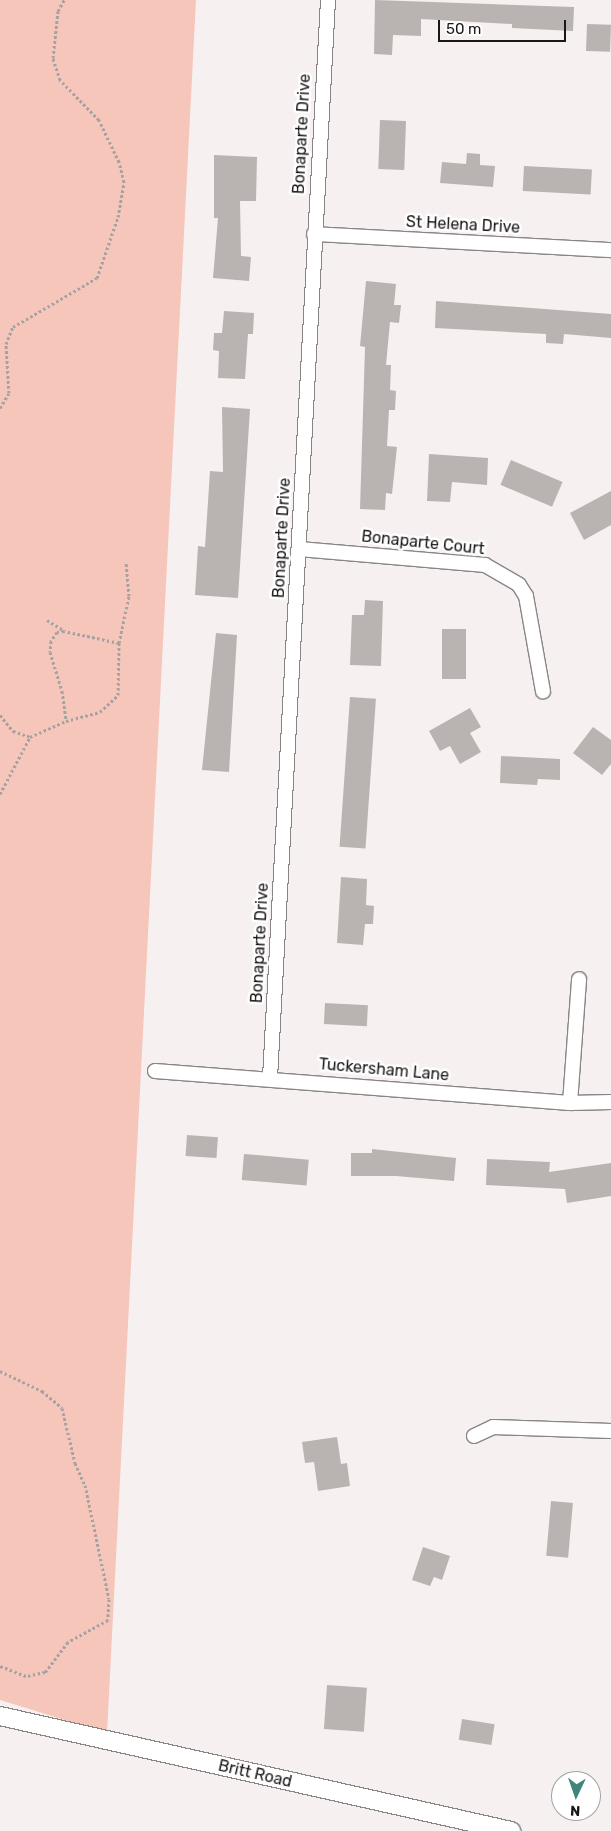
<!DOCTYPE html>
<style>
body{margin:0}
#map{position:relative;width:611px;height:1831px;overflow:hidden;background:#f6f1f0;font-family:Rubik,sans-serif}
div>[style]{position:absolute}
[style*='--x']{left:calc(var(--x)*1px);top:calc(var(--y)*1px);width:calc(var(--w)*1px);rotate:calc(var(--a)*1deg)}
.green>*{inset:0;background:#f7c6ba}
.building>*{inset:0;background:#b9b4b2;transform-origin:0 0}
.path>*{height:3px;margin-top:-1.5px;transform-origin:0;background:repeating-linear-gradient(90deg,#a5a2a1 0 2.5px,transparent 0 5px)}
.roads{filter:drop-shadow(1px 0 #8a8584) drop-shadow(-1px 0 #8a8584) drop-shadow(0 1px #8a8584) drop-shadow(0 -1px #8a8584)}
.minor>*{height:14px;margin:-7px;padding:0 7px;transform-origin:7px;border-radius:7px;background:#fff}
.tertiary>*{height:18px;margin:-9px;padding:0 9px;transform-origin:9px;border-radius:9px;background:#fff}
span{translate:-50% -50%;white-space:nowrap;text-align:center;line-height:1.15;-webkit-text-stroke:5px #fff;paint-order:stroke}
.street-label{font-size:16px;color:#191717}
.north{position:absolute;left:551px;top:1771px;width:50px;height:50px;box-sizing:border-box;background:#fff;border:1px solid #a3a2a2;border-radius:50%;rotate:183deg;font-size:14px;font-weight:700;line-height:20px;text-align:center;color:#191717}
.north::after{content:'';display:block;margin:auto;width:18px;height:22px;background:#3f857c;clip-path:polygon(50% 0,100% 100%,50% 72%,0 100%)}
.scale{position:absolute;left:438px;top:20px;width:128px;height:22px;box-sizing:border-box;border:2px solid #191717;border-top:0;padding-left:6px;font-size:15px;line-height:18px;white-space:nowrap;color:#191717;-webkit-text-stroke:4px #fff;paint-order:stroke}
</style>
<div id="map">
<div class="green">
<i style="clip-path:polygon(0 0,196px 0,107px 1733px,0 1700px)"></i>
</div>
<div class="building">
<i style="clip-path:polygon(375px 0,574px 7px,573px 31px,512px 28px,512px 24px,421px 19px,421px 36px,393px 35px,392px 55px,374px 54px)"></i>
<i style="left:587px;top:24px;width:24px;height:27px;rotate:2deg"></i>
<i style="left:380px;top:120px;width:26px;height:49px;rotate:2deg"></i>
<i style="clip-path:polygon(467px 153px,480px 154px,480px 165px,495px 166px,493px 187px,440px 183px,442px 162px,466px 164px)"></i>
<i style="clip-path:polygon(214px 155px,257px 157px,256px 201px,240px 201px,241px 256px,251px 257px,249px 281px,213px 278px,218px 218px,214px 218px)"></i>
<i style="left:524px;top:166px;width:68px;height:25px;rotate:3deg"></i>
<i style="clip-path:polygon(366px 281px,396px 284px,394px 305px,401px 305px,399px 323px,390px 322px,386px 365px,391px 365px,390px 390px,396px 391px,395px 410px,389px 410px,387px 446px,397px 447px,392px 494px,386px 493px,385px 510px,360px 509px,365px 347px,360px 346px)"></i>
<i style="clip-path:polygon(436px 301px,611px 314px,611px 338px,564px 334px,563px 344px,546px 343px,546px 334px,435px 328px)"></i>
<i style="clip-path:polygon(224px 311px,254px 313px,253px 334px,248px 334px,245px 379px,218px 378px,219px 351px,213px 350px,214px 333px,222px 333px)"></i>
<i style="clip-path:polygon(222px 407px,250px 409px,238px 598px,195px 595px,198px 546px,205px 547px,210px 471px,223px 472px)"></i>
<i style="clip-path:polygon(429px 454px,488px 458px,487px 485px,452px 482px,450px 502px,427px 501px)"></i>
<i style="left:511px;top:460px;width:56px;height:27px;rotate:23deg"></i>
<i style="clip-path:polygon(611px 491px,611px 525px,584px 540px,570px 513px)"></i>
<i style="clip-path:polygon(365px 600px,383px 601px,381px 666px,350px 665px,352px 615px,364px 615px)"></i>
<i style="left:442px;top:629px;width:24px;height:50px"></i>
<i style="clip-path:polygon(216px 633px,237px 635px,229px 772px,202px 770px)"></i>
<i style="left:350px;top:697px;width:26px;height:150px;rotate:4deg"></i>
<i style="clip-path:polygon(470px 708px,481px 727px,470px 733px,481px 752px,460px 764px,450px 746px,440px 751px,429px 731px)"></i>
<i style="clip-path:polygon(593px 727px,611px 740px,611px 764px,602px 775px,573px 753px)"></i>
<i style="clip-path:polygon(501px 756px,560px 759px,560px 780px,538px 779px,537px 785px,500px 783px)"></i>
<i style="clip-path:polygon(341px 877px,367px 879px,366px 905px,374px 906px,373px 924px,365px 924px,363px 945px,337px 943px)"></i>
<i style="left:325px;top:1003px;width:43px;height:21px;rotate:3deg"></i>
<i style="left:187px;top:1135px;width:31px;height:21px;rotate:4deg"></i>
<i style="clip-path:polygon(372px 1149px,456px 1158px,454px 1181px,396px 1176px,351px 1176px,351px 1153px,372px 1153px)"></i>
<i style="left:244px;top:1154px;width:65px;height:26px;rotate:5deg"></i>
<i style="clip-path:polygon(487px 1159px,550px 1162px,549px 1172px,611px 1163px,611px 1196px,567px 1203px,565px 1189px,486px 1185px)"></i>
<i style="clip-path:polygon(337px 1437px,341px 1464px,347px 1463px,350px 1486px,318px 1491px,314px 1462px,305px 1463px,302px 1442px)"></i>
<i style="left:551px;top:1501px;width:22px;height:55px;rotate:5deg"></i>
<i style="clip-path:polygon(423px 1547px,450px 1556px,442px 1580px,434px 1577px,430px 1586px,412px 1580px)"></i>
<i style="left:327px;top:1685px;width:40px;height:44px;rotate:4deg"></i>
<i style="left:462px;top:1719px;width:33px;height:21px;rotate:9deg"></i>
</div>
<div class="path">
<i style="--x:0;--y:408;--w:17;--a:-59"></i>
<i style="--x:9;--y:393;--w:49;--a:-93.5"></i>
<i style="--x:6;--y:344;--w:18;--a:-68"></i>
<i style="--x:13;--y:327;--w:97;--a:-30.3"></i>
<i style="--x:97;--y:278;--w:65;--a:-71"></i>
<i style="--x:118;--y:217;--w:36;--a:-80"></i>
<i style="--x:124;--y:182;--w:21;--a:-104"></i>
<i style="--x:119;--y:162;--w:47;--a:-115.5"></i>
<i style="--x:99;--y:120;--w:56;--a:-134.3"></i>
<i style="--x:60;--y:80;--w:23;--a:-108"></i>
<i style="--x:53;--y:58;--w:47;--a:-83.9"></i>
<i style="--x:58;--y:11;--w:13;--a:-61"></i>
<i style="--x:47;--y:620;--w:19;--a:32"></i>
<i style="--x:119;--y:643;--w:56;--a:-167.7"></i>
<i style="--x:64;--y:631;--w:7;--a:172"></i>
<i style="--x:57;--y:632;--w:11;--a:124"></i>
<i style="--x:51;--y:641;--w:11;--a:95"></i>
<i style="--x:50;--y:652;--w:41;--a:72.9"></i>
<i style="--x:62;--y:691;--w:30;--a:82"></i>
<i style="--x:66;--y:721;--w:35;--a:-15"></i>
<i style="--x:100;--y:712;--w:25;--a:-43"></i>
<i style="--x:118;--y:695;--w:52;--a:-88.9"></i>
<i style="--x:119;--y:643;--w:48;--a:-78"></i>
<i style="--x:129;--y:596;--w:33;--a:-95"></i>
<i style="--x:0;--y:715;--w:21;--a:51"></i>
<i style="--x:13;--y:731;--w:18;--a:19"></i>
<i style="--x:30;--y:737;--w:39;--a:-24"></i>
<i style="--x:0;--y:794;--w:64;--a:-62.2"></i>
<i style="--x:0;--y:1371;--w:47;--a:25.5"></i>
<i style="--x:42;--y:1391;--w:26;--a:40"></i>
<i style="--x:62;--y:1408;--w:57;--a:76.7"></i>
<i style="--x:75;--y:1463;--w:24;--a:66"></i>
<i style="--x:85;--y:1485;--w:116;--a:78.1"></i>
<i style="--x:109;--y:1599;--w:21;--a:93"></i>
<i style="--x:108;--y:1620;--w:46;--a:151.2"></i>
<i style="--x:68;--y:1642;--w:38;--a:127"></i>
<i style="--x:45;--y:1672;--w:19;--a:168"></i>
<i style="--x:26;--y:1676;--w:28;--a:-159"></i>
</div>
<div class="roads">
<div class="minor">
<i style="--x:314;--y:234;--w:297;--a:3.1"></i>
<i style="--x:299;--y:549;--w:187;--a:4.9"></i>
<i style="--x:485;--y:565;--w:39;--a:30"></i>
<i style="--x:519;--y:585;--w:13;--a:58"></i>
<i style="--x:526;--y:596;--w:97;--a:79.9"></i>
<i style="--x:155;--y:1071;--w:416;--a:4.4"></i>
<i style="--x:570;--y:1103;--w:41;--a:-1.4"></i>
<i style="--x:270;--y:1078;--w:1080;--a:-86.92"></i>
<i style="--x:570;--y:1103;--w:124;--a:-85.8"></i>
<i style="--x:474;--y:1436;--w:21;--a:-25"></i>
<i style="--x:493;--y:1427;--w:118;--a:1.9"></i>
</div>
<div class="tertiary">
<i style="--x:0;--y:1716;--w:524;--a:12.68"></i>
</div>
</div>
<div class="street-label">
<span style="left:302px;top:134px;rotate:-87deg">Bonaparte Drive</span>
<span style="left:463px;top:225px;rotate:3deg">St Helena Drive</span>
<span style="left:282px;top:538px;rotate:-87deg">Bonaparte Drive</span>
<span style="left:423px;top:543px;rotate:6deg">Bonaparte Court</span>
<span style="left:260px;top:943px;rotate:-87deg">Bonaparte Drive</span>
<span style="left:384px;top:1070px;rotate:5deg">Tuckersham Lane</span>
<span style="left:255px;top:1774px;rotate:13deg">Britt Road</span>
</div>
<div class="north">N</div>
<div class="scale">50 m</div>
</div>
